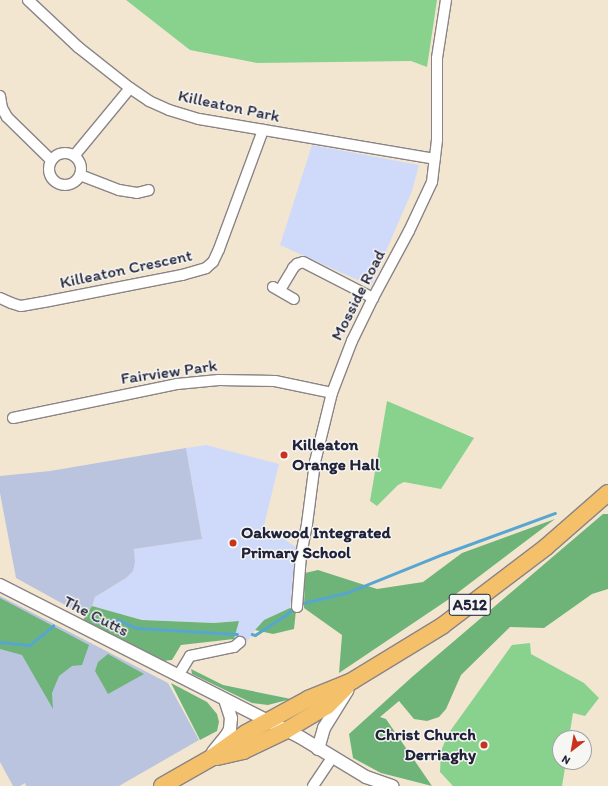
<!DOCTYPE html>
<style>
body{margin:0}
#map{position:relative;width:608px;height:786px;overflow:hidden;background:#f2e6d1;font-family:Itim,sans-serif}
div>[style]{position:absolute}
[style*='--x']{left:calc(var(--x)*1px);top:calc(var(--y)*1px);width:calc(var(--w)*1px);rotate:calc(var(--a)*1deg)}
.built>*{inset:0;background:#cfdafa}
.industrial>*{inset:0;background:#bac4de}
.green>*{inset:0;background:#88d28e}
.forest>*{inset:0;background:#6eb479}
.stream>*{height:2.5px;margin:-1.25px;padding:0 1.25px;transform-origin:1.25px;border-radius:1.25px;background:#57a6d1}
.roads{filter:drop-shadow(1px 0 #8a8486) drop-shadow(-1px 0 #8a8486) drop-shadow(0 1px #8a8486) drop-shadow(0 -1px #8a8486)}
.minor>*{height:10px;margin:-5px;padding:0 5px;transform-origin:5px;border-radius:5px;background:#fff}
.minor>.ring{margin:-5px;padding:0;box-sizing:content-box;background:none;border:10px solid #fff;border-radius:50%}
.tertiary>*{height:12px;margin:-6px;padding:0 6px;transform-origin:6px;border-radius:6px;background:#fff}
.trunk>*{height:16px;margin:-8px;padding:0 8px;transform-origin:8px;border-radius:8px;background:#f4c16a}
.dots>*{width:11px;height:11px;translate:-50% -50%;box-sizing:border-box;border:2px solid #f6f6f2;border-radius:50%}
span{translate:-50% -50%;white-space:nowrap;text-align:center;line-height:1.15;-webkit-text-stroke:3px #f6f6f2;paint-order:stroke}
.shield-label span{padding:1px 3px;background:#f6f6f2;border:1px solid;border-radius:3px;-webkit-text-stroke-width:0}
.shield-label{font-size:16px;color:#22223b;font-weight:700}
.street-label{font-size:17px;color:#22223b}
.poi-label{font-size:17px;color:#22223b;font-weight:700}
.left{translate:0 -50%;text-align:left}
.right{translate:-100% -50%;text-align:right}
.north{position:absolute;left:552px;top:730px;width:40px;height:40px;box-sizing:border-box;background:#f6f6f2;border:1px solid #a1a1a9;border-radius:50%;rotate:211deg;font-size:11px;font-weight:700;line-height:16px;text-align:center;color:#22223b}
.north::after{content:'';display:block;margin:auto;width:14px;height:18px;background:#c8321e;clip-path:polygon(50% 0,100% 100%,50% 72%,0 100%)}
</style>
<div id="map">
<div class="built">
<i style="clip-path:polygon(312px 145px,419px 165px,412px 191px,371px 286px,280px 245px)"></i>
<i style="clip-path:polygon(206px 445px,279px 464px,264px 526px,296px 547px,290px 608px,264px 620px,255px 630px,245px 645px,234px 639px,238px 621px,214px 623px,142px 620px,92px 606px,95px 597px,126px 578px,135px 562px,134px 549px,202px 539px,186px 448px)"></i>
</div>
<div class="industrial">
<i style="clip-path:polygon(186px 448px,202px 539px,134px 549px,135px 562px,133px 571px,126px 578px,95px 597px,92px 606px,85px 616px,16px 578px,0 493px,0 476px,50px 471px)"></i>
<i style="clip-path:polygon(0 596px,168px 683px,199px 740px,119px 786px,26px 786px,25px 783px,20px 786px,13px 786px,0 762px)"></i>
</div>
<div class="green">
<i style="clip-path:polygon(126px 0,437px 0,427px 67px,411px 61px,257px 63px,190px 50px)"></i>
<i style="clip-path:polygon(387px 401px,474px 438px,441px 489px,404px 482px,398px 485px,377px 506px,370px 501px)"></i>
<i style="clip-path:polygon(530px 643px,531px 654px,584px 683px,599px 698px,585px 716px,573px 713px,569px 738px,560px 738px,560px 762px,566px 762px,562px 786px,453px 786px,440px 772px,441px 751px,448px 734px,512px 645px)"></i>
</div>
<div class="forest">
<i style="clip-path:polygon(603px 514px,608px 514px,608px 589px,592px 594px,544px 628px,510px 627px,461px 675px,446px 709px,439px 717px,427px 721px,414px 719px,399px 701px,380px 717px,386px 719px,432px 786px,381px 773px,353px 758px,349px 734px,412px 677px)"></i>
<i style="clip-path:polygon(555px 519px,452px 597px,339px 673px,342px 635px,304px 608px,305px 573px,318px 570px,377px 589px,423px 582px,462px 553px)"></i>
<i style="clip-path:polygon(0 598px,89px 645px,82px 665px,72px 666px,59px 676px,52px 693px,53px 709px,22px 655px,0 649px)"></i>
<i style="clip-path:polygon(92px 606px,142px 620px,214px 623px,239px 621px,234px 639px,181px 645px,172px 660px,163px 661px,83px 620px)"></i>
<i style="clip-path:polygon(290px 608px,296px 610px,294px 629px,273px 634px,255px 630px,264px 620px)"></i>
<i style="clip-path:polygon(108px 654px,144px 674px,108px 694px,95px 671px,98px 662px)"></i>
<i style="clip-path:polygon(191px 669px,223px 685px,291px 699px,268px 705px,252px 703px,192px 674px)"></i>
<i style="clip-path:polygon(171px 683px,207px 702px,217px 714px,219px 722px,217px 731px,200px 740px)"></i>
</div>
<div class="stream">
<i style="--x:299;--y:604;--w:51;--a:-13.5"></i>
<i style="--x:349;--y:592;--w:101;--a:-22"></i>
<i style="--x:443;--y:554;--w:119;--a:-20.1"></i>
<i style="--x:95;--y:622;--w:23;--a:-5"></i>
<i style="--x:118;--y:620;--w:21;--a:23"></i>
<i style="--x:137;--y:628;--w:100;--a:3.4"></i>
<i style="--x:252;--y:634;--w:3;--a:18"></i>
<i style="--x:255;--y:635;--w:37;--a:-33"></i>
<i style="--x:286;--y:615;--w:13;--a:-45"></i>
<i style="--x:0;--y:642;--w:30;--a:6"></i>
<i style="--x:30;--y:645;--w:30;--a:-40"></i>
</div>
<div class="roads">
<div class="minor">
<i style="--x:28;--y:0;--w:69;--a:43.2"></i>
<i style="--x:78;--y:47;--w:66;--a:38.3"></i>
<i style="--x:130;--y:88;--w:23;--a:34"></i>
<i style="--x:149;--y:101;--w:22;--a:24"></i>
<i style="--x:169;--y:110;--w:31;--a:17"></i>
<i style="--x:199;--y:119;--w:239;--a:9.6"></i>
<i style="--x:0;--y:96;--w:12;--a:81"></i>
<i style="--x:2;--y:108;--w:10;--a:61"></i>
<i style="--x:7;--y:117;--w:62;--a:44.3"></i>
<i class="ring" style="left:49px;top:153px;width:22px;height:22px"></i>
<i style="--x:74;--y:156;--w:88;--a:-50.5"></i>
<i style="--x:80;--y:175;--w:42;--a:21"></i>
<i style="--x:119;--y:190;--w:18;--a:9"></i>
<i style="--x:137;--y:193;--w:12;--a:-14"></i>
<i style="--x:273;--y:287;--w:24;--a:30"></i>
<i style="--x:280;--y:290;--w:26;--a:-59"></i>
<i style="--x:293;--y:268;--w:6;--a:-45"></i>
<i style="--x:297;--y:264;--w:6;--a:-18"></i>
<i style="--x:303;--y:262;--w:79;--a:27.2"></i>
<i style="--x:0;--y:298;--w:12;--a:24"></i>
<i style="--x:11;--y:303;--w:10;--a:17"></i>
<i style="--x:21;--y:306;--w:23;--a:-10"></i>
<i style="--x:44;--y:302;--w:141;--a:-11.1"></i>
<i style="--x:182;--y:275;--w:25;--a:-16"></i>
<i style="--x:206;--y:268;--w:9;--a:-41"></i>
<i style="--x:213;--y:262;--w:14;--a:-65"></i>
<i style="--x:219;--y:249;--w:127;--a:-69.7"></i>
<i style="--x:13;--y:418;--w:167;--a:-11.7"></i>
<i style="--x:177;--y:384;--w:42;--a:-5.4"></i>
<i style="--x:219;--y:380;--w:56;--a:1"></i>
<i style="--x:275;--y:381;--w:58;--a:11.9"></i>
<i style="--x:297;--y:607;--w:52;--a:-85.6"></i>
<i style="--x:301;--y:555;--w:32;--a:-79"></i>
<i style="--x:307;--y:524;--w:63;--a:-82.6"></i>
<i style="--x:315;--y:462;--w:71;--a:-76.2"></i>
<i style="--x:332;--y:393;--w:56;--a:-69"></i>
<i style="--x:352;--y:341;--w:48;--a:-64"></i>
<i style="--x:373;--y:298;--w:76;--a:-61.8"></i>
<i style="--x:409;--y:231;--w:54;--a:-64.9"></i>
<i style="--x:432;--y:182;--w:42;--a:-83.2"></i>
<i style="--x:437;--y:140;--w:82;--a:-90"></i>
<i style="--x:437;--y:58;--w:59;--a:-81.2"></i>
<i style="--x:178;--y:676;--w:23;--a:-59"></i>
<i style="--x:190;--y:656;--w:45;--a:-11.6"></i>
<i style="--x:234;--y:647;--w:8;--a:-40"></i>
<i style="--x:313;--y:786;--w:34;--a:-56"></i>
</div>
<div class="tertiary">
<i style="--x:0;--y:585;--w:336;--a:26.9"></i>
<i style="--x:300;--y:737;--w:77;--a:31.2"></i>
<i style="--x:366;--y:777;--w:28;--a:19"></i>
<i style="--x:318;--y:749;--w:22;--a:-74"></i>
<i style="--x:324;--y:728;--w:44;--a:-58.1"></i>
<i style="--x:213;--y:752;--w:22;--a:-51"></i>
<i style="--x:227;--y:735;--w:7;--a:-63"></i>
<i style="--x:230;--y:729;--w:11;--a:-85"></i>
<i style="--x:231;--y:718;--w:19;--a:-108"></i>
</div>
<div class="trunk">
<i style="--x:217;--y:757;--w:27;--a:-13"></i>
<i style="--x:243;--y:751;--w:47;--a:-25.5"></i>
<i style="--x:285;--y:731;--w:49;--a:-30.8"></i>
<i style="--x:327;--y:706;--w:28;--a:-45"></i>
<i style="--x:162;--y:786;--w:56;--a:-29.7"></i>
<i style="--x:211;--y:758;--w:43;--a:-35.5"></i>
<i style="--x:246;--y:733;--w:71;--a:-28.7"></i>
<i style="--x:308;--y:699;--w:48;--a:-22.2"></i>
<i style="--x:352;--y:681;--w:105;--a:-31.4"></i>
<i style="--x:442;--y:626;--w:131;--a:-37.2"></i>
<i style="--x:546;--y:547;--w:82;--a:-41.1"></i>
</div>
</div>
<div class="dots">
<i style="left:284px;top:455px;background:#c8321e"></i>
<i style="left:233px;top:543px;background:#c8321e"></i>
<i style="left:484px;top:745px;background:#c8321e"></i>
</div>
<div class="shield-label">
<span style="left:470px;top:605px">A512</span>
</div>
<div class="street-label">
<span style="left:229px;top:106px;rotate:12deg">Killeaton Park</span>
<span style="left:126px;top:269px;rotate:-12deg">Killeaton Crescent</span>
<span style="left:358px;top:295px;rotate:-63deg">Mosside Road</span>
<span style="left:169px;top:372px;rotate:-8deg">Fairview Park</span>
<span style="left:96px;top:616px;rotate:27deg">The Cutts</span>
</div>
<div class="poi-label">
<span class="left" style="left:292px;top:455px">Killeaton<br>Orange Hall</span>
<span class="left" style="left:241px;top:543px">Oakwood Integrated<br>Primary School</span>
<span class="right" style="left:476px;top:745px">Christ Church<br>Derriaghy</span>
</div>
<div class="north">N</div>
</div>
